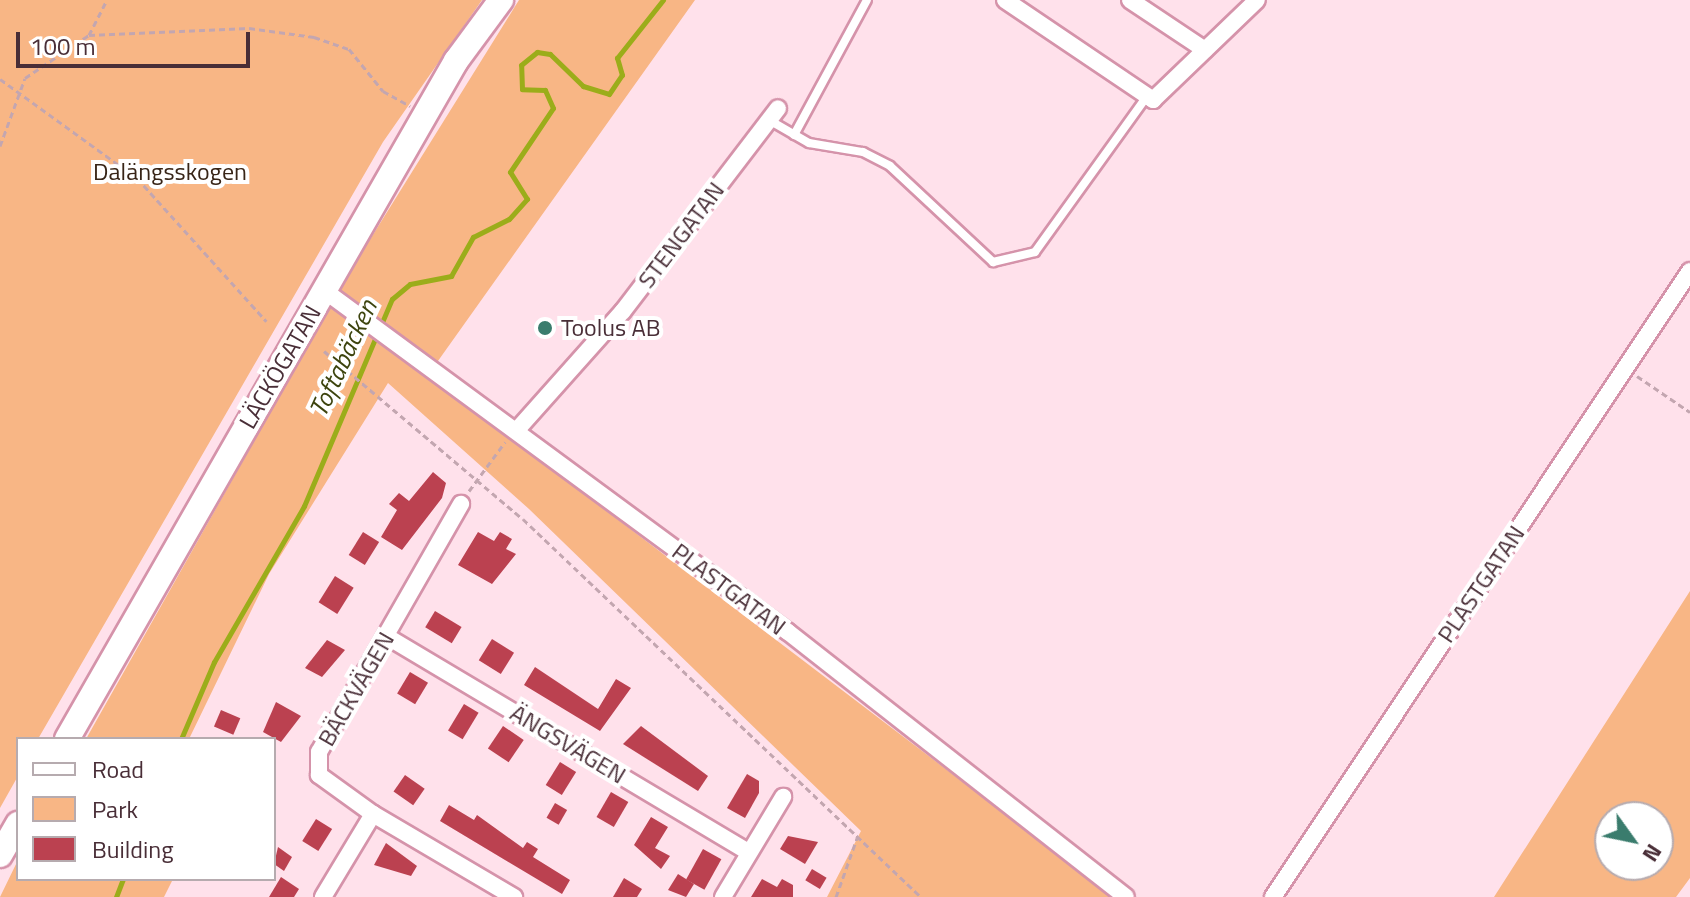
<!DOCTYPE html>
<meta charset="utf-8">
<style>
body{margin:0}
#map{position:relative;width:1690px;height:897px;overflow:hidden;background:#ffe1eb;font-family:"Titillium Web",sans-serif}
div>[style]{position:absolute}
[style*='--x']{left:calc(var(--x)*1px);top:calc(var(--y)*1px);width:calc(var(--w)*1px);rotate:calc(var(--a)*1deg)}
.green>*{inset:0;background:#f8b685}
.stream>*{height:5px;margin:-2.5px;padding:0 2.5px;transform-origin:2.5px;border-radius:2.5px;background:#9bad1a}
.building>*{inset:0;background:#bb4150;transform-origin:0 0}
.path>*{height:3px;margin-top:-1.5px;transform-origin:0;background:repeating-linear-gradient(90deg,#c3a6b0 0 6px,transparent 0 10px)}
.roads{filter:drop-shadow(2px 0 #d593aa) drop-shadow(-2px 0 #d593aa) drop-shadow(0 2px #d593aa) drop-shadow(0 -2px #d593aa)}
.service>*{height:8px;margin:-4px;padding:0 4px;transform-origin:4px;border-radius:4px;background:#fff}
.minor>*{height:16px;margin:-8px;padding:0 8px;transform-origin:8px;border-radius:8px;background:#fff}
.secondary>*{height:24px;margin:-12px;padding:0 12px;transform-origin:12px;border-radius:12px;background:#fff}
.dots>*{width:22px;height:22px;translate:-50% -50%;box-sizing:border-box;border:4px solid #fff;border-radius:50%}
span{translate:-50% -50%;white-space:nowrap;text-align:center;line-height:1.15;-webkit-text-stroke:8px #fff;paint-order:stroke}
.park-label{font-size:24px;color:#382517}
.street-label{font-size:24px;color:#492e37}
.poi-label{font-size:24px;color:#492e37}
.left{translate:0 -50%;text-align:left}
.water-label{font-size:26px;color:#3d440e;font-style:italic}
.legend{position:absolute;left:16px;top:737px;width:260px;height:144px;box-sizing:border-box;background:#fff;border:2px solid #b6abaf;margin:0;padding:10px 14px;list-style:none;font-size:24px;color:#492e37}
.legend li{display:flex;align-items:center;gap:16px;height:40px}
.legend b{width:40px;border:2px solid #b6abaf}
.north{position:absolute;left:1594px;top:801px;width:80px;height:80px;box-sizing:border-box;background:#fff;border:2px solid #b6abaf;border-radius:50%;rotate:123deg;font-size:22px;font-weight:700;line-height:32px;text-align:center;color:#492e37}
.north::after{content:'';display:block;margin:auto;width:28px;height:36px;background:#3a7c6d;clip-path:polygon(50% 0,100% 100%,50% 72%,0 100%)}
.scale{position:absolute;left:16px;top:32px;width:234px;height:36px;box-sizing:border-box;border:4px solid #492e37;border-top:0;padding-left:10px;font-size:24px;line-height:28px;white-space:nowrap;color:#492e37;-webkit-text-stroke:6px #fff;paint-order:stroke}
</style>
<div id="map">
<div class="green">
<i style="clip-path:polygon(0 0,482px 0,383px 142px,38px 739px,18px 739px,18px 776px,0 808px)"></i>
<i style="clip-path:polygon(519px 0,695px 0,428px 375px,1114px 897px,827px 897px,861px 831px,529px 509px,388px 383px,269px 574px,189px 739px,86px 739px,346px 278px)"></i>
<i style="clip-path:polygon(evenodd,1690px 591px,1690px 878px,1676px 897px,1494px 897px,1690px 591px,1658px 817px,1658px 865px,1610px 865px,1610px 817px,1658px 817px)"></i>
<i style="clip-path:polygon(18px 860px,18px 879px,173px 879px,164px 897px,0 897px)"></i>
</div>
<div class="stream">
<i style="--x:181;--y:739;--w:84;--a:-66.8"></i>
<i style="--x:214;--y:662;--w:180;--a:-60"></i>
<i style="--x:304;--y:506;--w:225;--a:-67"></i>
<i style="--x:392;--y:299;--w:23;--a:-40"></i>
<i style="--x:410;--y:284;--w:42;--a:-11"></i>
<i style="--x:451;--y:276;--w:45;--a:-60.6"></i>
<i style="--x:473;--y:237;--w:40;--a:-26.6"></i>
<i style="--x:509;--y:219;--w:27;--a:-48"></i>
<i style="--x:527;--y:199;--w:32;--a:-122"></i>
<i style="--x:510;--y:172;--w:77;--a:-56.1"></i>
<i style="--x:553;--y:108;--w:20;--a:-114"></i>
<i style="--x:545;--y:90;--w:23;--a:-178"></i>
<i style="--x:522;--y:89;--w:24;--a:-92"></i>
<i style="--x:521;--y:65;--w:21;--a:-39"></i>
<i style="--x:537;--y:52;--w:13;--a:9"></i>
<i style="--x:550;--y:54;--w:46;--a:44.1"></i>
<i style="--x:583;--y:86;--w:27;--a:17"></i>
<i style="--x:609;--y:94;--w:23;--a:-56"></i>
<i style="--x:622;--y:75;--w:18;--a:-106"></i>
<i style="--x:617;--y:58;--w:74;--a:-51.6"></i>
<i style="--x:116;--y:897;--w:19;--a:-69"></i>
</div>
<div class="building">
<i style="clip-path:polygon(433px 472px,446px 483px,442px 498px,402px 550px,381px 537px,397px 510px,389px 504px,399px 493px,409px 501px)"></i>
<i style="left:363px;top:532px;width:19px;height:27px;rotate:32deg"></i>
<i style="clip-path:polygon(478px 532px,494px 541px,500px 532px,512px 539px,506px 549px,516px 554px,492px 584px,458px 565px)"></i>
<i style="left:335px;top:576px;width:22px;height:31px;rotate:32deg"></i>
<i style="left:435px;top:611px;width:31px;height:19px;rotate:31deg"></i>
<i style="left:492px;top:639px;width:26px;height:25px;rotate:32deg"></i>
<i style="clip-path:polygon(327px 640px,345px 650px,322px 677px,305px 668px)"></i>
<i style="clip-path:polygon(535px 667px,598px 709px,616px 679px,631px 688px,600px 731px,524px 685px)"></i>
<i style="left:410px;top:672px;width:21px;height:25px;rotate:31deg"></i>
<i style="clip-path:polygon(276px 702px,301px 716px,281px 742px,263px 732px)"></i>
<i style="left:464px;top:704px;width:17px;height:31px;rotate:31deg"></i>
<i style="left:221px;top:710px;width:21px;height:18px;rotate:23deg"></i>
<i style="left:503px;top:726px;width:25px;height:27px;rotate:34deg"></i>
<i style="clip-path:polygon(641px 726px,708px 776px,698px 791px,623px 744px)"></i>
<i style="left:560px;top:762px;width:19px;height:27px;rotate:32deg"></i>
<i style="clip-path:polygon(747px 774px,759px 781px,759px 793px,745px 818px,727px 808px)"></i>
<i style="left:405px;top:775px;width:24px;height:20px;rotate:35deg"></i>
<i style="left:611px;top:792px;width:20px;height:29px;rotate:30deg"></i>
<i style="left:555px;top:803px;width:14px;height:17px;rotate:30deg"></i>
<i style="clip-path:polygon(449px 805px,474px 820px,477px 815px,523px 848px,527px 842px,538px 849px,533px 857px,570px 880px,562px 894px,440px 821px)"></i>
<i style="clip-path:polygon(651px 817px,668px 827px,655px 848px,670px 856px,661px 869px,634px 845px)"></i>
<i style="left:316px;top:819px;width:19px;height:26px;rotate:32deg"></i>
<i style="clip-path:polygon(788px 836px,818px 842px,805px 864px,780px 849px)"></i>
<i style="clip-path:polygon(386px 843px,417px 866px,411px 876px,374px 865px)"></i>
<i style="clip-path:polygon(278px 847px,292px 857px,284px 871px,274px 864px)"></i>
<i style="left:703px;top:849px;width:21px;height:35px;rotate:29deg"></i>
<i style="left:812px;top:869px;width:17px;height:13px;rotate:31deg"></i>
<i style="clip-path:polygon(678px 874px,694px 884px,686px 897px,668px 890px)"></i>
<i style="clip-path:polygon(281px 877px,299px 889px,294px 897px,269px 897px)"></i>
<i style="clip-path:polygon(624px 878px,642px 889px,637px 897px,613px 897px)"></i>
<i style="clip-path:polygon(762px 879px,777px 887px,782px 879px,793px 885px,793px 897px,751px 897px)"></i>
</div>
<div class="path">
<i style="--x:89;--y:35;--w:160;--a:-2.5"></i>
<i style="--x:249;--y:28;--w:66;--a:7.9"></i>
<i style="--x:314;--y:37;--w:37;--a:19"></i>
<i style="--x:349;--y:49;--w:54;--a:51"></i>
<i style="--x:383;--y:91;--w:31;--a:29"></i>
<i style="--x:0;--y:79;--w:169;--a:35.9"></i>
<i style="--x:137;--y:178;--w:193;--a:47.9"></i>
<i style="--x:0;--y:146;--w:72;--a:-69.8"></i>
<i style="--x:25;--y:78;--w:77;--a:-33.9"></i>
<i style="--x:89;--y:35;--w:39;--a:-63"></i>
<i style="--x:324;--y:351;--w:260;--a:40.2"></i>
<i style="--x:523;--y:519;--w:549;--a:43.52"></i>
<i style="--x:1637;--y:376;--w:64;--a:34.2"></i>
<i style="--x:469;--y:491;--w:61;--a:-53.7"></i>
<i style="--x:836;--y:897;--w:63;--a:-70.4"></i>
</div>
<div class="roads">
<div class="service">
<i style="--x:769;--y:120;--w:46;--a:29.9"></i>
<i style="--x:809;--y:143;--w:55;--a:9.5"></i>
<i style="--x:863;--y:152;--w:30;--a:27"></i>
<i style="--x:890;--y:166;--w:141;--a:43"></i>
<i style="--x:993;--y:262;--w:43;--a:-13.4"></i>
<i style="--x:1035;--y:252;--w:192;--a:-54.3"></i>
<i style="--x:794;--y:135;--w:153;--a:-61.6"></i>
</div>
<div class="minor">
<i style="--x:1005;--y:0;--w:179;--a:34"></i>
<i style="--x:1153;--y:100;--w:144;--a:-43.9"></i>
<i style="--x:1130;--y:0;--w:90;--a:33.7"></i>
<i style="--x:325;--y:291;--w:575;--a:36.37"></i>
<i style="--x:788;--y:632;--w:429;--a:38.1"></i>
<i style="--x:516;--y:431;--w:161;--a:-48.3"></i>
<i style="--x:623;--y:311;--w:255;--a:-52.6"></i>
<i style="--x:386;--y:636;--w:422;--a:30.8"></i>
<i style="--x:373;--y:814;--w:164;--a:30.5"></i>
<i style="--x:323;--y:897;--w:97;--a:-58.9"></i>
<i style="--x:373;--y:814;--w:67;--a:-144.2"></i>
<i style="--x:319;--y:775;--w:23;--a:-90"></i>
<i style="--x:319;--y:752;--w:286;--a:-60.2"></i>
<i style="--x:723;--y:897;--w:117;--a:-59"></i>
<i style="--x:1273;--y:897;--w:752;--a:-56.33"></i>
</div>
<div class="secondary">
<i style="--x:67;--y:739;--w:782;--a:-60.16"></i>
<i style="--x:456;--y:61;--w:76;--a:-53.6"></i>
<i style="--x:0;--y:855;--w:36;--a:-60"></i>
</div>
</div>
<div class="dots">
<i style="left:545px;top:328px;background:#3a7c6d"></i>
</div>
<div class="park-label">
<span style="left:170px;top:172px">Dalängsskogen</span>
</div>
<div class="street-label">
<span style="left:681px;top:235px;rotate:-53deg">STENGATAN</span>
<span style="left:280px;top:367px;rotate:-60deg">LÄCKÖGATAN</span>
<span style="left:1481px;top:584px;rotate:-56deg">PLASTGATAN</span>
<span style="left:729px;top:589px;rotate:37deg">PLASTGATAN</span>
<span style="left:356px;top:689px;rotate:-60deg">BÄCKVÄGEN</span>
<span style="left:568px;top:744px;rotate:31deg">ÄNGSVÄGEN</span>
</div>
<div class="poi-label">
<span class="left" style="left:561px;top:328px">Toolus AB</span>
</div>
<div class="water-label">
<span style="left:343px;top:358px;rotate:-65deg">Toftabäcken</span>
</div>
<ul class="legend">
<li><b style="height:10px;background:#fff"></b>Road</li>
<li><b style="height:22px;background:#f8b685"></b>Park</li>
<li><b style="height:22px;background:#bb4150"></b>Building</li>
</ul>
<div class="north">N</div>
<div class="scale">100 m</div>
</div>
